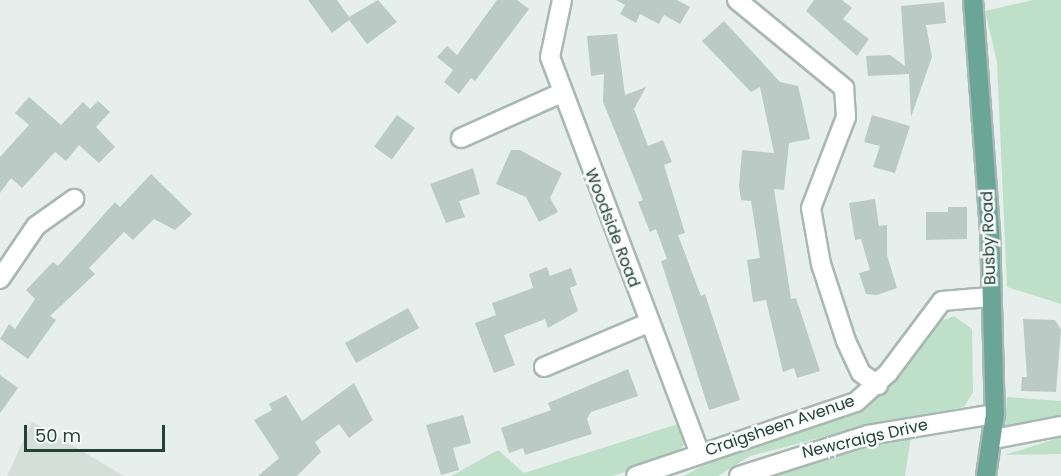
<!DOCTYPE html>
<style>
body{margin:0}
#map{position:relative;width:1061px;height:476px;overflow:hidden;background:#e6efeb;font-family:Poppins,sans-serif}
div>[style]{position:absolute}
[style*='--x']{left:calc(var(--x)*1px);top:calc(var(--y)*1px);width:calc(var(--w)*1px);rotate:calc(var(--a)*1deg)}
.built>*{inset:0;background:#d4dfda}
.green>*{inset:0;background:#bfe0c8}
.building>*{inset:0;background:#bbcac4;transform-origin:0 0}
.roads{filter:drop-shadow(2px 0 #a8b8b2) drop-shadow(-2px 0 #a8b8b2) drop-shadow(0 2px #a8b8b2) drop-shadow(0 -2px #a8b8b2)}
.minor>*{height:18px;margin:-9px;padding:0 9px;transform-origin:9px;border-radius:9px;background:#fff}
.major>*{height:18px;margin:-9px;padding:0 9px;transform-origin:9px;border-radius:9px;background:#6aa596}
span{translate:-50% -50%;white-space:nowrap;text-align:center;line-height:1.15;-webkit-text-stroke:5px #f7fbf9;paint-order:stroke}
.street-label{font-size:16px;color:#24423a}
.scale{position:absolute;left:24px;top:425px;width:141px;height:27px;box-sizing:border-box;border:3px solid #24423a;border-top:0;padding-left:8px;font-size:18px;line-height:21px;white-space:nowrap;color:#24423a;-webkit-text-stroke:4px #f7fbf9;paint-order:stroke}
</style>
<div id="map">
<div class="built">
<i style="clip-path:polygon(32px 422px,33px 422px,124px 476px,7px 476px)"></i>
</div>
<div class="green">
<i style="clip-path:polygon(1033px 0,1061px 0,1061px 304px,1007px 287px,997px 62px,985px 11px)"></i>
<i style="clip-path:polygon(954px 316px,972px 329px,973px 392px,964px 407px,877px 423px,750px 456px,718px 476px,684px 476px,718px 457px,848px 416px,893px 383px,936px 323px)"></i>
<i style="clip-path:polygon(1007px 397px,1061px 401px,1061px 423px,1005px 427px)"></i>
<i style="clip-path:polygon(681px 423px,685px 443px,677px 454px,613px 476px,451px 476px,498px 450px,524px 473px)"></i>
<i style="clip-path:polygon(911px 436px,905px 476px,757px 476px,880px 438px)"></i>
<i style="clip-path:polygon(1061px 437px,1061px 454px,1005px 455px)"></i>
</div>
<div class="building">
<i style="clip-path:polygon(308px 0,337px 0,349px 17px,378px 0,397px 22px,367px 44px,349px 20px,332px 33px)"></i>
<i style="clip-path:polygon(497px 0,517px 0,529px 9px,475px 81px,471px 78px,459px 94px,444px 82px,453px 70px,437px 57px,447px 46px,457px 55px)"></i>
<i style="clip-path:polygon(616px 0,677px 0,690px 7px,680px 24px,664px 15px,659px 24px,640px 14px,636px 23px,620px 14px,625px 5px)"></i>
<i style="clip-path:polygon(814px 0,842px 0,852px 8px,843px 19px,869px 39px,857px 56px,806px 11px)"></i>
<i style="clip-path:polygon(944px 2px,946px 23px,926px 25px,932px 57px,911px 117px,909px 74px,868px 76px,866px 56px,890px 55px,905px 66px,901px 6px)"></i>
<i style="clip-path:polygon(724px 21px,780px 82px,798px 86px,803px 107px,810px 139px,789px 143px,784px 190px,774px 189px,791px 299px,796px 298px,820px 371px,797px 378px,794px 368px,783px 372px,766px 300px,753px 302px,747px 260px,760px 258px,751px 201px,741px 200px,739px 186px,742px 150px,774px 153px,760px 87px,751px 92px,702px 41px)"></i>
<i style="clip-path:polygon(617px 34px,625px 95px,646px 87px,634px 109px,648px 146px,663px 140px,672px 162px,664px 165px,685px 233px,678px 235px,701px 296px,705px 294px,740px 400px,709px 410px,661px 261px,667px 259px,656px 229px,650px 232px,638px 202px,643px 200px,603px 102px,604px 74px,591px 76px,587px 36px)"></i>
<i style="clip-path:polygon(29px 97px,61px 125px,83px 102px,90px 109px,98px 101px,110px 112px,96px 127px,115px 147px,99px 163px,79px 145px,66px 161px,55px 152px,22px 188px,11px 178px,0 193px,0 157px,29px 125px,15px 113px)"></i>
<i style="left:397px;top:115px;width:22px;height:39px;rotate:36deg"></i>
<i style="clip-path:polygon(872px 115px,910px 126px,895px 173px,873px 167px,880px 146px,864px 142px)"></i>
<i style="clip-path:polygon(511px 150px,520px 150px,562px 173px,550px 198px,558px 212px,539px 222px,526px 197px,496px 184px)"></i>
<i style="clip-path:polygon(473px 168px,480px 194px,459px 201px,465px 217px,446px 223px,430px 184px)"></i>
<i style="clip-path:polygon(151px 174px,192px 214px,175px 230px,154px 219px,133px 240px,124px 232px,89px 268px,95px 274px,50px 316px,56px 320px,28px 359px,0 339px,9px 324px,15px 329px,35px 299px,26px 290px,53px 262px,58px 266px,115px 202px,120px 207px)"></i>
<i style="clip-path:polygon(875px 199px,879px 226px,887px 225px,887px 255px,897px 288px,877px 295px,866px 294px,859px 273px,870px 270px,861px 239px,855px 240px,849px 203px)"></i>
<i style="clip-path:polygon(948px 207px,967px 207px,967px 239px,926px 240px,926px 212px,948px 212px)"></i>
<i style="clip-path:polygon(547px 267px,550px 276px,571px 268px,577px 285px,570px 288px,578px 311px,548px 328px,545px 319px,504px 335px,515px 365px,494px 373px,475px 323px,496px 315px,492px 303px,533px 288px,529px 274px)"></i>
<i style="left:408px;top:308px;width:23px;height:72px;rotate:61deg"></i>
<i style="clip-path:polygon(1023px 319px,1055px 320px,1061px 330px,1056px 392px,1021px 391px,1022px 377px,1027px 377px)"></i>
<i style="clip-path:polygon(628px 369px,638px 396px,591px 412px,587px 419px,592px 434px,525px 455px,523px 448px,509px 453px,501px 428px,551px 410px,548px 403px)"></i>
<i style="clip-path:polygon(0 375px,18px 388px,0 413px)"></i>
<i style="clip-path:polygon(354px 383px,373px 420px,349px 438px,339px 424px,315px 442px,321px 452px,297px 476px,258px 476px,279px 458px,254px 420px,272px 410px,269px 404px,286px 395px,302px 421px)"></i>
<i style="clip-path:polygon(463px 415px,471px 443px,453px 448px,459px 470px,441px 475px,426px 425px)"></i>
</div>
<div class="roads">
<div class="minor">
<i style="--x:562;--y:0;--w:58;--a:101.9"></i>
<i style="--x:550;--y:57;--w:424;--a:69.3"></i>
<i style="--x:737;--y:0;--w:139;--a:39.4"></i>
<i style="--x:844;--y:88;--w:29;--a:86"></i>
<i style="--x:846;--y:117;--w:97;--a:111"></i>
<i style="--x:811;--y:208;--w:57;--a:79.9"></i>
<i style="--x:821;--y:264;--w:81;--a:72"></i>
<i style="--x:846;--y:341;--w:35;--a:65"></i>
<i style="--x:861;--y:373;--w:21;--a:35"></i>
<i style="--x:461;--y:138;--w:110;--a:-24.2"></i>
<i style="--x:0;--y:279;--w:64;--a:-55.8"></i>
<i style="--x:36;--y:226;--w:47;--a:-35.4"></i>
<i style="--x:544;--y:367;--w:113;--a:-22.9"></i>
<i style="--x:994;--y:439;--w:68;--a:-11"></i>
<i style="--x:636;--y:476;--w:232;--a:-18.6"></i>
<i style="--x:856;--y:402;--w:43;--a:-42.2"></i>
<i style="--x:888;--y:373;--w:90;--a:-53.1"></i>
<i style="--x:942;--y:301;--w:48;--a:-4.8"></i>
<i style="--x:739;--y:476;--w:135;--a:-17.6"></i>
<i style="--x:868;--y:435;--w:129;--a:-9.4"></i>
</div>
<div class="major">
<i style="--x:973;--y:0;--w:230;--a:85.8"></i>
<i style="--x:990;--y:229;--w:185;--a:88.5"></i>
<i style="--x:995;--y:414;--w:63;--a:98.3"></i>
</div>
</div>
<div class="street-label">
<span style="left:612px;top:228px;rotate:69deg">Woodside Road</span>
<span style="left:989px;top:238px;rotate:-92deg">Busby Road</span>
<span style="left:780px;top:426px;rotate:-19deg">Craigsheen Avenue</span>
<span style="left:865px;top:439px;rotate:-13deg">Newcraigs Drive</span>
</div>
<div class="scale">50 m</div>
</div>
